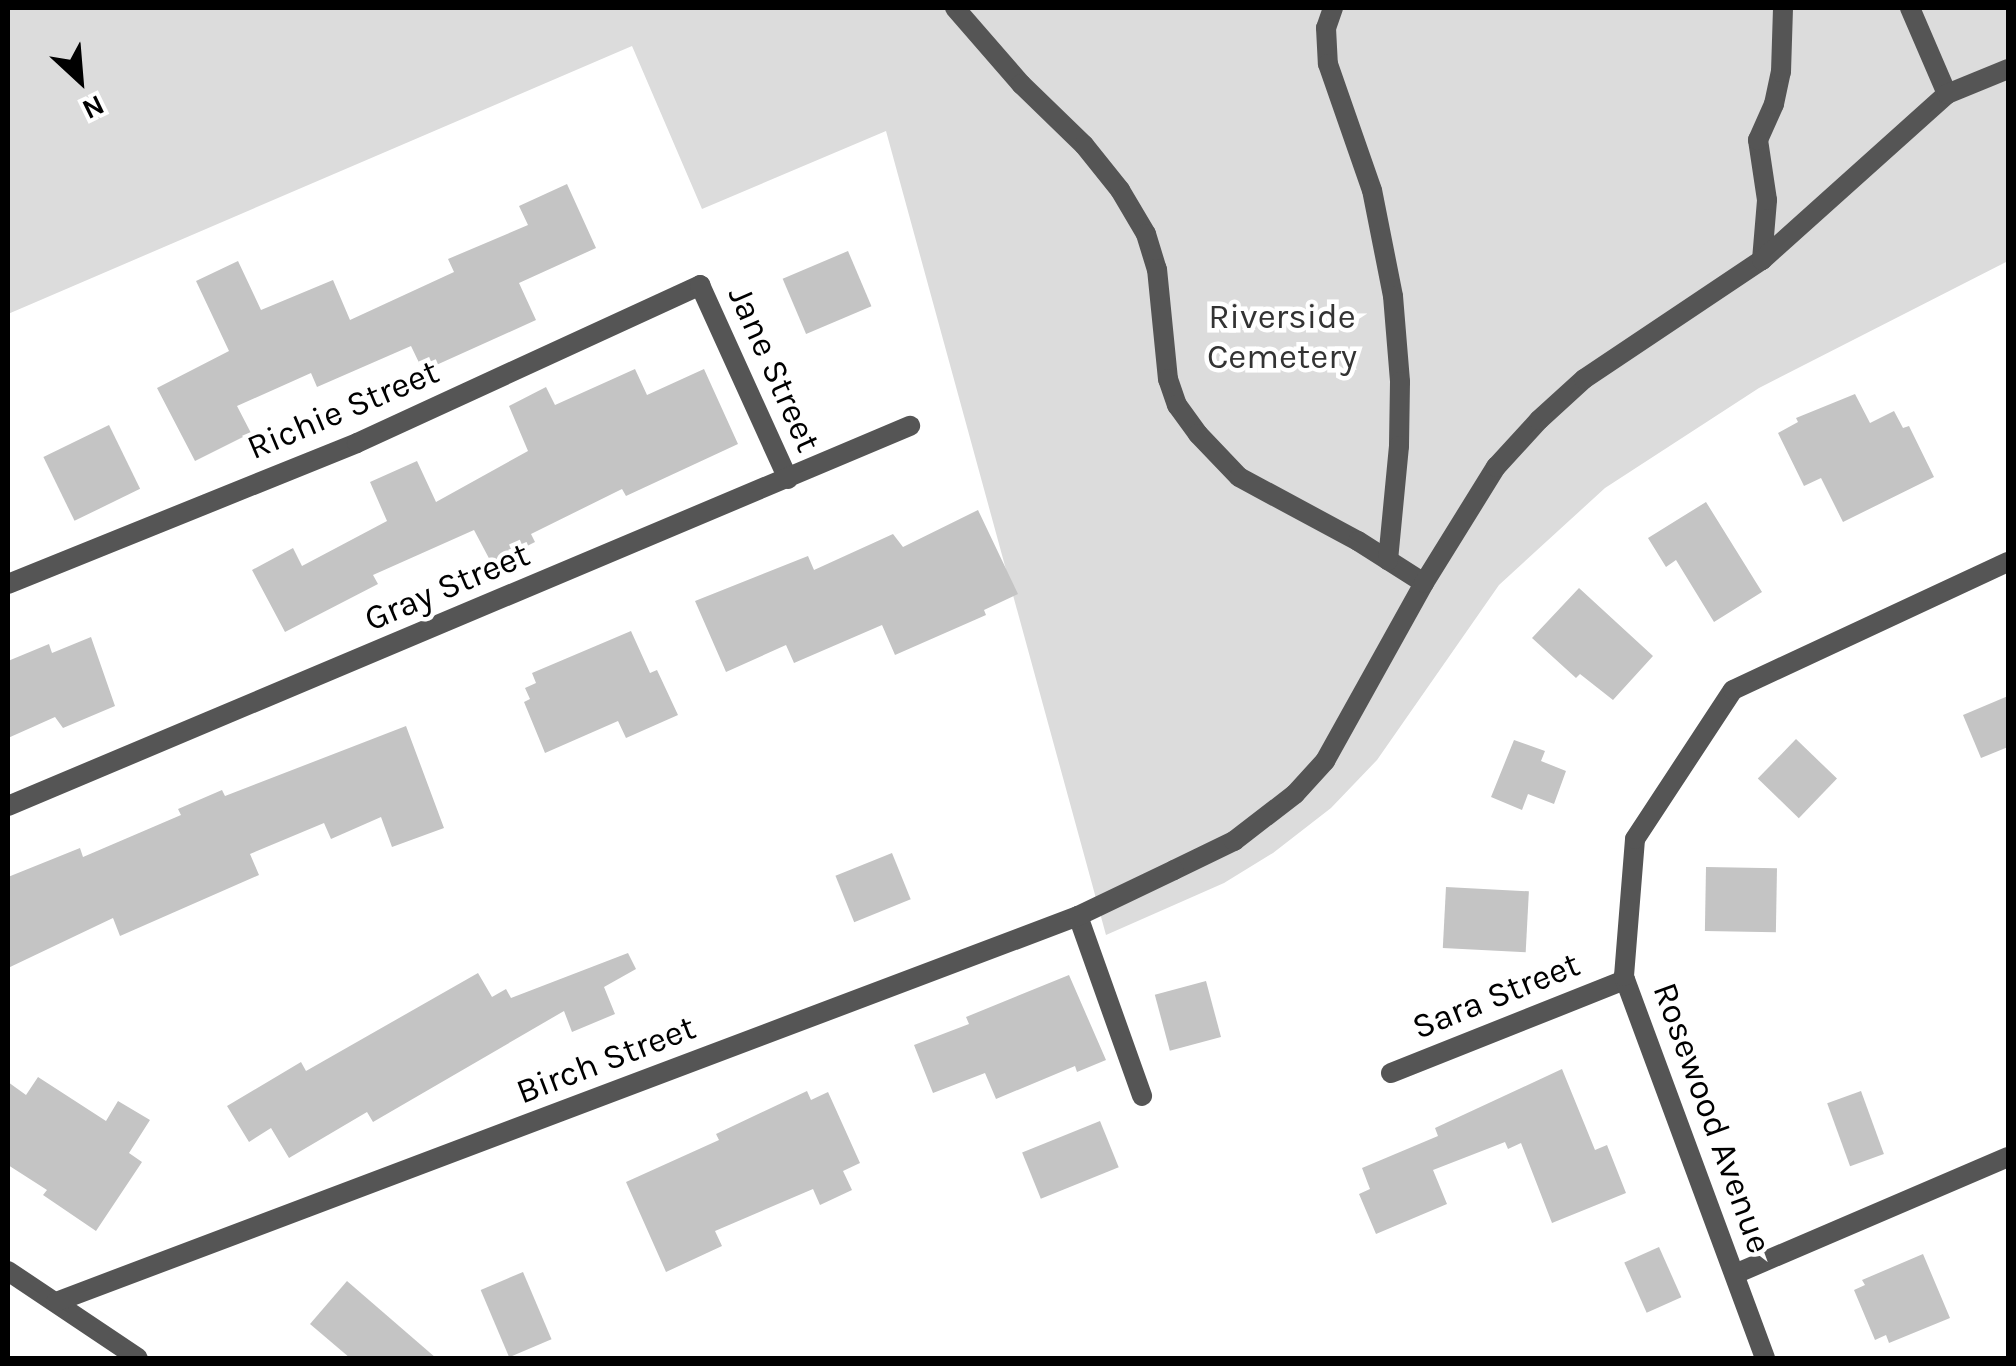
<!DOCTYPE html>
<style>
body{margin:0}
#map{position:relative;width:2016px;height:1366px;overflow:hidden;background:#fff;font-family:Karla,sans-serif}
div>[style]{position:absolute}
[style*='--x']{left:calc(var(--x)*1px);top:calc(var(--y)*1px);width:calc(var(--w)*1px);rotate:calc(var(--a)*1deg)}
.green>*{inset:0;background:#dcdcdc}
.building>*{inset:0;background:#c4c4c4;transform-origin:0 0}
.service>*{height:20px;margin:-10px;padding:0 10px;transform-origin:10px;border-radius:10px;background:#555}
.minor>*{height:20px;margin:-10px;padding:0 10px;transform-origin:10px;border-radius:10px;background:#555}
span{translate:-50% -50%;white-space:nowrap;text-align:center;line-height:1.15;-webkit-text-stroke:9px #fff;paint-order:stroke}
.park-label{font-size:35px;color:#333}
.street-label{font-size:35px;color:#000}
.frame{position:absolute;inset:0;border:10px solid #000;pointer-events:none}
.north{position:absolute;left:30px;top:30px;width:100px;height:100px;-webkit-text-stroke:8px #fff;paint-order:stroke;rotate:154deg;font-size:28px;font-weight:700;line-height:40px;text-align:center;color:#000}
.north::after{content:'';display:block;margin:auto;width:35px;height:45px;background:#000;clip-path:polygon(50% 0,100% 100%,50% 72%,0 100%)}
</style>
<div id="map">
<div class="green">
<i style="clip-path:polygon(8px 8px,2008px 8px,2008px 261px,1759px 388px,1605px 488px,1499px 585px,1377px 760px,1331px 808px,1273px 853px,1224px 883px,1106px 935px,886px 131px,702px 209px,632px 46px,8px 314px)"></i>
</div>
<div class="building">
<i style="clip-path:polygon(567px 184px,596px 248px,519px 283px,536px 320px,423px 371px,411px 346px,317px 387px,311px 373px,237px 406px,251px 433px,195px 461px,157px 388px,229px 351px,196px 281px,238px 261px,261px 310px,333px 280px,350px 320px,454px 272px,448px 259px,528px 225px,519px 206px)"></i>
<i style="left:848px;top:251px;width:60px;height:71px;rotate:67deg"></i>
<i style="clip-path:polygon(635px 369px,647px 395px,704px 369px,738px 444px,626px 496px,622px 489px,531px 534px,535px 542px,492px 564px,474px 530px,373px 575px,378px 584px,285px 632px,252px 570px,293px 548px,302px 566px,387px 521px,370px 482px,417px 461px,436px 502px,528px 451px,509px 406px,546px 387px,555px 405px)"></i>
<i style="clip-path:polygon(1855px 394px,1870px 423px,1894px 411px,1903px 428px,1909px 426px,1934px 477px,1843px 522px,1821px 478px,1804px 486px,1778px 433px,1798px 422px,1796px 418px)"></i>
<i style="left:109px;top:425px;width:71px;height:73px;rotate:64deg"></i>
<i style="clip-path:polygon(1706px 502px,1762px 592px,1714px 622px,1676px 560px,1666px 567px,1648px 538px)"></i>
<i style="clip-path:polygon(978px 510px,1018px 594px,984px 610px,986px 615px,895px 655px,882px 625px,794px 663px,786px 645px,726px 672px,695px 601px,808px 556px,814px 570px,893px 534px,903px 547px)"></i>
<i style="clip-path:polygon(1579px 588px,1653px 656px,1613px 700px,1580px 674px,1576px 678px,1532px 638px)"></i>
<i style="clip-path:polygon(631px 631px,650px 673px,657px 670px,678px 715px,626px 738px,618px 721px,545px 753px,524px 702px,530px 699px,525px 688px,536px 683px,532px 673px)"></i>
<i style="clip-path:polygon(91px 637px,115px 706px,63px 728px,55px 717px,8px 738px,8px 661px,49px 644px,52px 653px)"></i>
<i style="clip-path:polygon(2008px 696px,2008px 747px,1981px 758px,1963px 715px)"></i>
<i style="clip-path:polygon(406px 726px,444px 828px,392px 847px,381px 817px,331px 839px,324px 823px,250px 854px,259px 875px,120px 936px,113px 918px,8px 968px,8px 877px,80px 848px,83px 857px,181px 815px,178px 809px,222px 790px,225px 796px)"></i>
<i style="left:1796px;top:739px;width:57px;height:55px;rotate:44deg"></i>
<i style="clip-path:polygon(1514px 740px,1545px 751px,1541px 761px,1566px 771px,1554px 804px,1528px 794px,1522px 810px,1491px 797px)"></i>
<i style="left:892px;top:853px;width:50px;height:61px;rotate:68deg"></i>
<i style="left:1706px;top:867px;width:71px;height:64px;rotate:1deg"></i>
<i style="left:1446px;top:887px;width:83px;height:61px;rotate:3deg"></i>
<i style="clip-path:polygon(628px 953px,636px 969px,604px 987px,615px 1014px,572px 1032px,564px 1011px,373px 1122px,367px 1112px,289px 1158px,271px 1128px,249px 1142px,227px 1106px,301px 1062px,306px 1071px,478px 973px,492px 997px,506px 989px,511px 998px)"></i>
<i style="clip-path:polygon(1069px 975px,1106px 1060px,1077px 1072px,1075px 1066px,996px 1099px,985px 1073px,933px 1093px,914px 1045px,969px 1024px,966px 1017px)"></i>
<i style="left:1206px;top:981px;width:58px;height:53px;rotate:75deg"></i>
<i style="clip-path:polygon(1562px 1069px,1595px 1150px,1607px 1145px,1626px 1193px,1552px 1223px,1521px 1143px,1508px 1149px,1505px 1142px,1433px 1170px,1447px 1204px,1376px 1234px,1359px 1194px,1370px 1189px,1362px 1168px,1438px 1136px,1435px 1128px)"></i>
<i style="clip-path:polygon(38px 1077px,106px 1121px,118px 1101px,150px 1120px,129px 1153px,142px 1162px,96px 1231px,43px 1195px,47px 1190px,8px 1165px,8px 1082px,26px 1095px)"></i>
<i style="clip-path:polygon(807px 1091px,811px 1100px,828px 1092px,860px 1163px,843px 1171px,852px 1190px,820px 1205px,813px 1189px,715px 1231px,722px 1246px,666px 1272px,626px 1182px,719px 1140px,716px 1134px)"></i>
<i style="left:1861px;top:1091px;width:67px;height:36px;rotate:70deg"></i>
<i style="left:1100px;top:1121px;width:50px;height:84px;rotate:68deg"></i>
<i style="left:1659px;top:1247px;width:55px;height:38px;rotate:66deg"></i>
<i style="clip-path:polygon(1923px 1254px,1950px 1318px,1889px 1343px,1886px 1335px,1875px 1340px,1854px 1290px,1865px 1285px,1862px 1280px)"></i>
<i style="left:523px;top:1272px;width:73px;height:46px;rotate:67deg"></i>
<i style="clip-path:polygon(347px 1281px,436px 1358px,350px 1358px,310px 1324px)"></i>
</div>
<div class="service">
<i style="--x:955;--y:8;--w:101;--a:49"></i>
<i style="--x:1021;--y:84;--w:88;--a:44.1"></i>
<i style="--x:1084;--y:145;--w:58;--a:51.3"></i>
<i style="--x:1120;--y:190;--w:51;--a:59.4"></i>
<i style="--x:1146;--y:234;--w:37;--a:73"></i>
<i style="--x:1157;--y:269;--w:111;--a:84.3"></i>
<i style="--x:1168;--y:379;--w:28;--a:71"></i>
<i style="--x:1177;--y:405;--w:36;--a:54"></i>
<i style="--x:1198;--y:434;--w:59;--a:46.4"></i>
<i style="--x:1239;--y:477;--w:135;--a:28.3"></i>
<i style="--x:1358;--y:541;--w:78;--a:32.5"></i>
<i style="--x:1333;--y:8;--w:21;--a:109"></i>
<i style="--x:1326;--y:28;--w:36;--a:87"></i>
<i style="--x:1328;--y:64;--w:133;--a:70.8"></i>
<i style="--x:1372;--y:190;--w:108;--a:78.8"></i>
<i style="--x:1393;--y:296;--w:86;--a:85.3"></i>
<i style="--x:1400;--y:382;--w:64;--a:90.9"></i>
<i style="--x:1399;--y:446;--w:115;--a:95.5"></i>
<i style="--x:1910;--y:8;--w:94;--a:66.7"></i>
<i style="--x:1762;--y:260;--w:60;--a:-85.2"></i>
<i style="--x:1767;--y:200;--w:61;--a:-98.5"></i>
<i style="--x:1758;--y:140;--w:39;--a:-66"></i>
<i style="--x:1774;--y:104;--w:33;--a:-78"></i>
<i style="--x:1781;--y:72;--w:64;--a:-88.2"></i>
<i style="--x:1174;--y:870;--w:67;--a:-25.8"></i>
<i style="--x:1234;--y:841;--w:77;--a:-37.6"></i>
<i style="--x:1295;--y:794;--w:45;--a:-47.7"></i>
<i style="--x:1325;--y:761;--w:204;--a:-60.9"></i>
<i style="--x:1424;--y:583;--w:137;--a:-58.2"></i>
<i style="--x:1496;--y:467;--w:64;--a:-47.5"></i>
<i style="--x:1539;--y:420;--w:61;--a:-42.3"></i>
<i style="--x:1584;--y:379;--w:214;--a:-33.8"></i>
<i style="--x:1762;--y:260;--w:249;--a:-41.9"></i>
<i style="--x:1947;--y:94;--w:66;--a:-22.3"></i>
<i style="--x:1391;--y:1073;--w:252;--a:-21.7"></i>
</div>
<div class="minor">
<i style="--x:8;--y:584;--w:376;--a:-22"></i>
<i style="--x:357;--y:443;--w:378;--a:-24.7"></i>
<i style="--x:700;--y:285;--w:213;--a:65.6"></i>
<i style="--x:8;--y:806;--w:979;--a:-22.85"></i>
<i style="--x:1078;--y:916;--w:191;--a:70.4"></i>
<i style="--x:8;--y:1271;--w:156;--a:33.8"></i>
<i style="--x:1735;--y:1274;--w:297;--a:-23.2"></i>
<i style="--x:56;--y:1302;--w:1092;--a:-20.69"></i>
<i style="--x:1078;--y:916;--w:106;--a:-25.6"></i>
<i style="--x:1765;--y:1358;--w:407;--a:-110.3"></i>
<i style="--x:1624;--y:976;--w:137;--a:-85.4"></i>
<i style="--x:1635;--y:839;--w:178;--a:-56.7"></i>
<i style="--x:1733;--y:690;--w:303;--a:-25"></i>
</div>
<div class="park-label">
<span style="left:1282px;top:337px">Riverside<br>Cemetery</span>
</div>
<div class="street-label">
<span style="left:774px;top:369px;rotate:66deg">Jane Street</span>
<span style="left:343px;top:410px;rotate:-23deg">Richie Street</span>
<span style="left:447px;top:587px;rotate:-23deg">Gray Street</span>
<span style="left:1496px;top:996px;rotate:-22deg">Sara Street</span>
<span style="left:606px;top:1060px;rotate:-21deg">Birch Street</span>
<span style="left:1712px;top:1118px;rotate:70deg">Rosewood Avenue</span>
</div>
<div class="frame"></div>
<div class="north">N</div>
</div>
